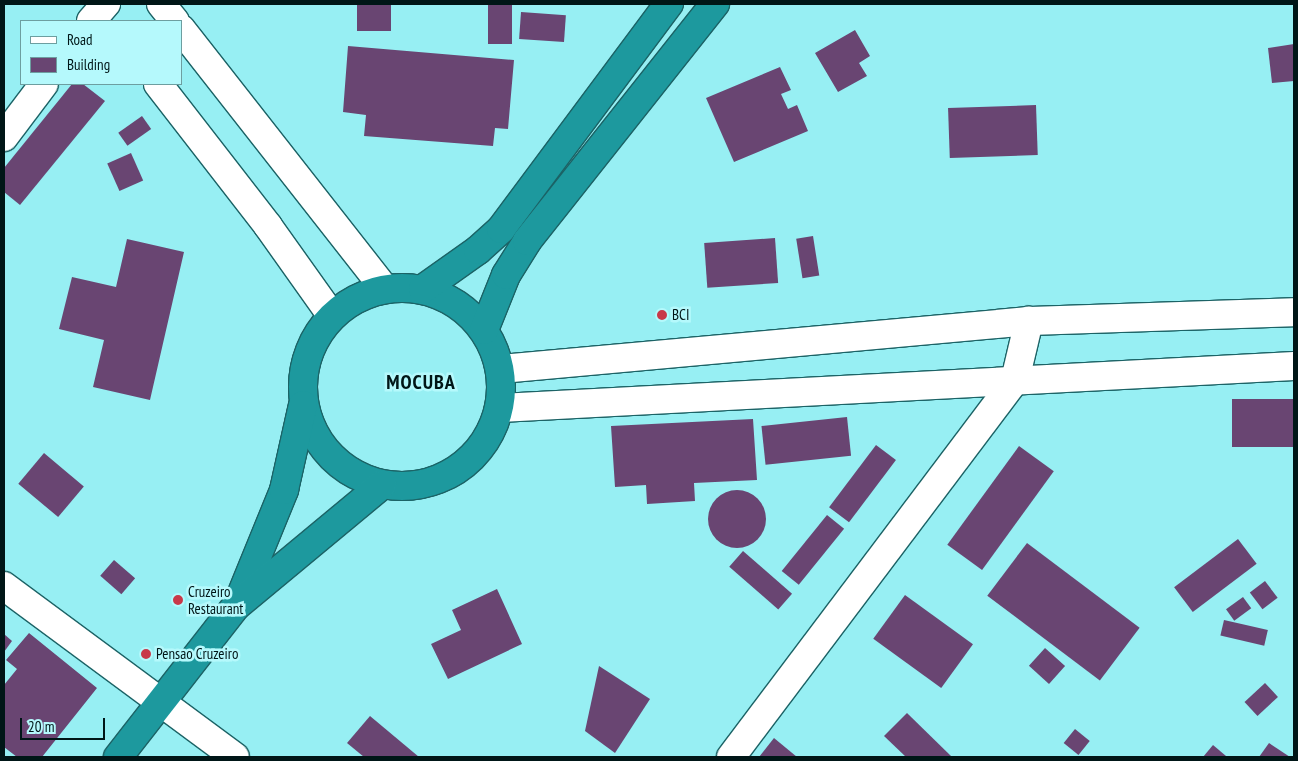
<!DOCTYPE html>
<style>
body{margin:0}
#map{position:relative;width:1298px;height:761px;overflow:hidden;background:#97eff3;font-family:"PT Sans Narrow",sans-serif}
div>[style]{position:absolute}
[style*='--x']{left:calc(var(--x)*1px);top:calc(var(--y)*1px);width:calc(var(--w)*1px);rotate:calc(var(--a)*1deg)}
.building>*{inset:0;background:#694572;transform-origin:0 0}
.round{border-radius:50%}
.roads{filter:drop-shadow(1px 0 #1c6366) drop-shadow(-1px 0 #1c6366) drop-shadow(0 1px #1c6366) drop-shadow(0 -1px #1c6366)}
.minor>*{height:28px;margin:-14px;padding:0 14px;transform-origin:14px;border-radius:14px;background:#fff}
.highway>*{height:28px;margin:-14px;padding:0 14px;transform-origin:14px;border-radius:14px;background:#1d999e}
.highway>.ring{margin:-14px;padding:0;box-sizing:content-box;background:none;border:28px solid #1d999e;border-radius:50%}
.dots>*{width:14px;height:14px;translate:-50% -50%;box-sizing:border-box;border:2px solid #b5f9fc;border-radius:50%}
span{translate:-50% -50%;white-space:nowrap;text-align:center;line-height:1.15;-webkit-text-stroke:5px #b5f9fc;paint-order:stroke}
.poi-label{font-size:15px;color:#001617}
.left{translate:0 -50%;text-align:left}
.district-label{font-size:20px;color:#001617;font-weight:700;letter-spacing:1px}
.frame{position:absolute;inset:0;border:5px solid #001617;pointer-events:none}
.legend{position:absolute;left:20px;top:20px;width:162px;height:65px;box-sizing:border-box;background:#b5f9fc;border:1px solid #6d9ea0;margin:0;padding:6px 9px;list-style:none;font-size:15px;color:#001617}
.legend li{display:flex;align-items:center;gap:10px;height:25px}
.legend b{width:25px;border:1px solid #6d9ea0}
.scale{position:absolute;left:20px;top:718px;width:85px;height:22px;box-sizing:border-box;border:2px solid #001617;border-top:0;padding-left:6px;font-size:15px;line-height:18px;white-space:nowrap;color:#001617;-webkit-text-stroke:4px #b5f9fc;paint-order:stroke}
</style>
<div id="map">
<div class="building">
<i style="left:357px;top:4px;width:34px;height:27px"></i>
<i style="left:488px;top:5px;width:24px;height:39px"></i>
<i style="left:521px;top:12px;width:45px;height:27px;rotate:4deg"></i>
<i style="clip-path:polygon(855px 30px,870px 56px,859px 63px,867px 76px,838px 92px,815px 53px)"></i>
<i style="clip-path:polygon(1294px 44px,1294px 81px,1272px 83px,1268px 48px)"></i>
<i style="clip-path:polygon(348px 46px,514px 60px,508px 129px,495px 128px,493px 146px,364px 136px,366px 115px,343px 112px)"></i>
<i style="clip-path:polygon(780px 67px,791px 90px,781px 94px,788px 109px,797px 105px,808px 131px,734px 162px,706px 98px)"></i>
<i style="clip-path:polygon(72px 84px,83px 84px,105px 101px,20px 205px,4px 192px,4px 168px)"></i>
<i style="left:1036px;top:105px;width:50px;height:88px;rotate:88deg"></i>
<i style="left:142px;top:116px;width:16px;height:29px;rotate:55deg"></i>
<i style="left:131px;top:153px;width:30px;height:26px;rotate:66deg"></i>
<i style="left:813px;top:236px;width:40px;height:17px;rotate:81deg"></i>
<i style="left:775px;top:238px;width:45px;height:71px;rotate:86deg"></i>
<i style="clip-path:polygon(127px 239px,184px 252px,150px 400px,93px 387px,104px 340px,59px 329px,72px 277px,116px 287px)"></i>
<i style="left:1294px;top:399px;width:48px;height:62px;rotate:90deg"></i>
<i style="left:847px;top:417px;width:39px;height:86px;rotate:84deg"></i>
<i style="clip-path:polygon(753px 419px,757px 480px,694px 483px,695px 501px,647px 504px,646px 485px,615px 487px,611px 426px)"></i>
<i style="left:876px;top:445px;width:25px;height:78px;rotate:37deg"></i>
<i style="left:1019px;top:446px;width:43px;height:122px;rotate:36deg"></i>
<i style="left:44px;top:453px;width:52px;height:40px;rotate:40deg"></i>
<i class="round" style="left:708px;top:490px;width:58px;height:58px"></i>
<i style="left:827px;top:515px;width:22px;height:72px;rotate:39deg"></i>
<i style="left:1238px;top:539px;width:31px;height:80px;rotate:53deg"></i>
<i style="left:1027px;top:543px;width:141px;height:66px;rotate:37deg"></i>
<i style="left:743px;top:551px;width:65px;height:21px;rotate:41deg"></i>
<i style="left:114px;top:560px;width:28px;height:21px;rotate:41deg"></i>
<i style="left:1265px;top:581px;width:21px;height:19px;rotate:53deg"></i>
<i style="clip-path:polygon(497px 589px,522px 644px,448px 679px,431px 644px,461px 630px,452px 610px)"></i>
<i style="left:905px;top:595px;width:84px;height:54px;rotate:36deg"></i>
<i style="left:1243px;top:597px;width:14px;height:21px;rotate:54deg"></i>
<i style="left:1224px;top:620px;width:45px;height:16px;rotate:13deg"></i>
<i style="clip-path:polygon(29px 633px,97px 688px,42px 757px,17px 757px,4px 747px,4px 685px,17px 669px,6px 660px)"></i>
<i style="clip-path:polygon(4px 634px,12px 641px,4px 652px)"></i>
<i style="left:1045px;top:648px;width:27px;height:24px;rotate:42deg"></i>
<i style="clip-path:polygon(599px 666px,650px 699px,615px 753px,585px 731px)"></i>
<i style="left:1265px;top:683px;width:19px;height:28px;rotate:47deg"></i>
<i style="clip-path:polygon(907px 713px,952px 757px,906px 757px,884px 736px)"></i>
<i style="clip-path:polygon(370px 716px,419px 757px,364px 757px,347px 743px)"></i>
<i style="left:1075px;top:729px;width:19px;height:18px;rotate:39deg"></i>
<i style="clip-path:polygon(774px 738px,797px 757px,759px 757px)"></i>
<i style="clip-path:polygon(1269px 743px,1290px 757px,1259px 757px)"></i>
<i style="clip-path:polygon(1213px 745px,1226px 756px,1224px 757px,1203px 757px)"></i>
</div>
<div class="roads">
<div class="minor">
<i style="--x:161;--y:4;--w:22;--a:51"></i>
<i style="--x:91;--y:21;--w:23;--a:-49"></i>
<i style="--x:181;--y:29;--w:329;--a:51.9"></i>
<i style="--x:158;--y:84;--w:180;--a:52.2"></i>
<i style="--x:268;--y:226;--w:110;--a:54.6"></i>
<i style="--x:4;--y:137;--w:66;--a:-53"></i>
<i style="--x:501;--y:369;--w:530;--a:-5.19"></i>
<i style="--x:1029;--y:321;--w:265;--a:-1.9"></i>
<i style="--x:500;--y:408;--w:795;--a:-3.03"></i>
<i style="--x:4;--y:586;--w:287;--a:36.5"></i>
<i style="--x:731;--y:757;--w:472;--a:-53"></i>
<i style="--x:1015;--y:380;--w:61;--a:-76.7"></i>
</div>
<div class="highway">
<i class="ring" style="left:303px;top:288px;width:170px;height:170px"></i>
<i style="--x:423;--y:289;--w:67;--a:-35.3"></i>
<i style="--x:478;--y:250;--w:31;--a:-42"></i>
<i style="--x:501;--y:229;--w:281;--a:-53.3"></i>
<i style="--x:484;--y:330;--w:59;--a:-68.2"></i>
<i style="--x:506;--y:275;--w:40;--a:-58"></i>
<i style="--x:527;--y:241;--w:303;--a:-51.6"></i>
<i style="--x:240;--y:598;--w:117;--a:-67.8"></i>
<i style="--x:284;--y:490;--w:87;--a:-77.4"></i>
<i style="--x:118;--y:757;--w:192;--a:-52"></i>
<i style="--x:236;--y:606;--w:190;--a:-39.7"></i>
</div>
</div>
<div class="dots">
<i style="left:662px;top:315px;background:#c83849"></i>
<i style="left:178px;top:600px;background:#c83849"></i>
<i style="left:146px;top:654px;background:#c83849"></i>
</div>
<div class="poi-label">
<span class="left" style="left:672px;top:315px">BCI</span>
<span class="left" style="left:188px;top:600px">Cruzeiro<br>Restaurant</span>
<span class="left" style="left:156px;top:654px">Pensao Cruzeiro</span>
</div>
<div class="district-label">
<span style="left:421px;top:382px">MOCUBA</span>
</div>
<div class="frame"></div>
<ul class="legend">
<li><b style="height:6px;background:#fff"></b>Road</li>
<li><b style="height:14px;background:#694572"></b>Building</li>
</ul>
<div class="scale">20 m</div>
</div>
